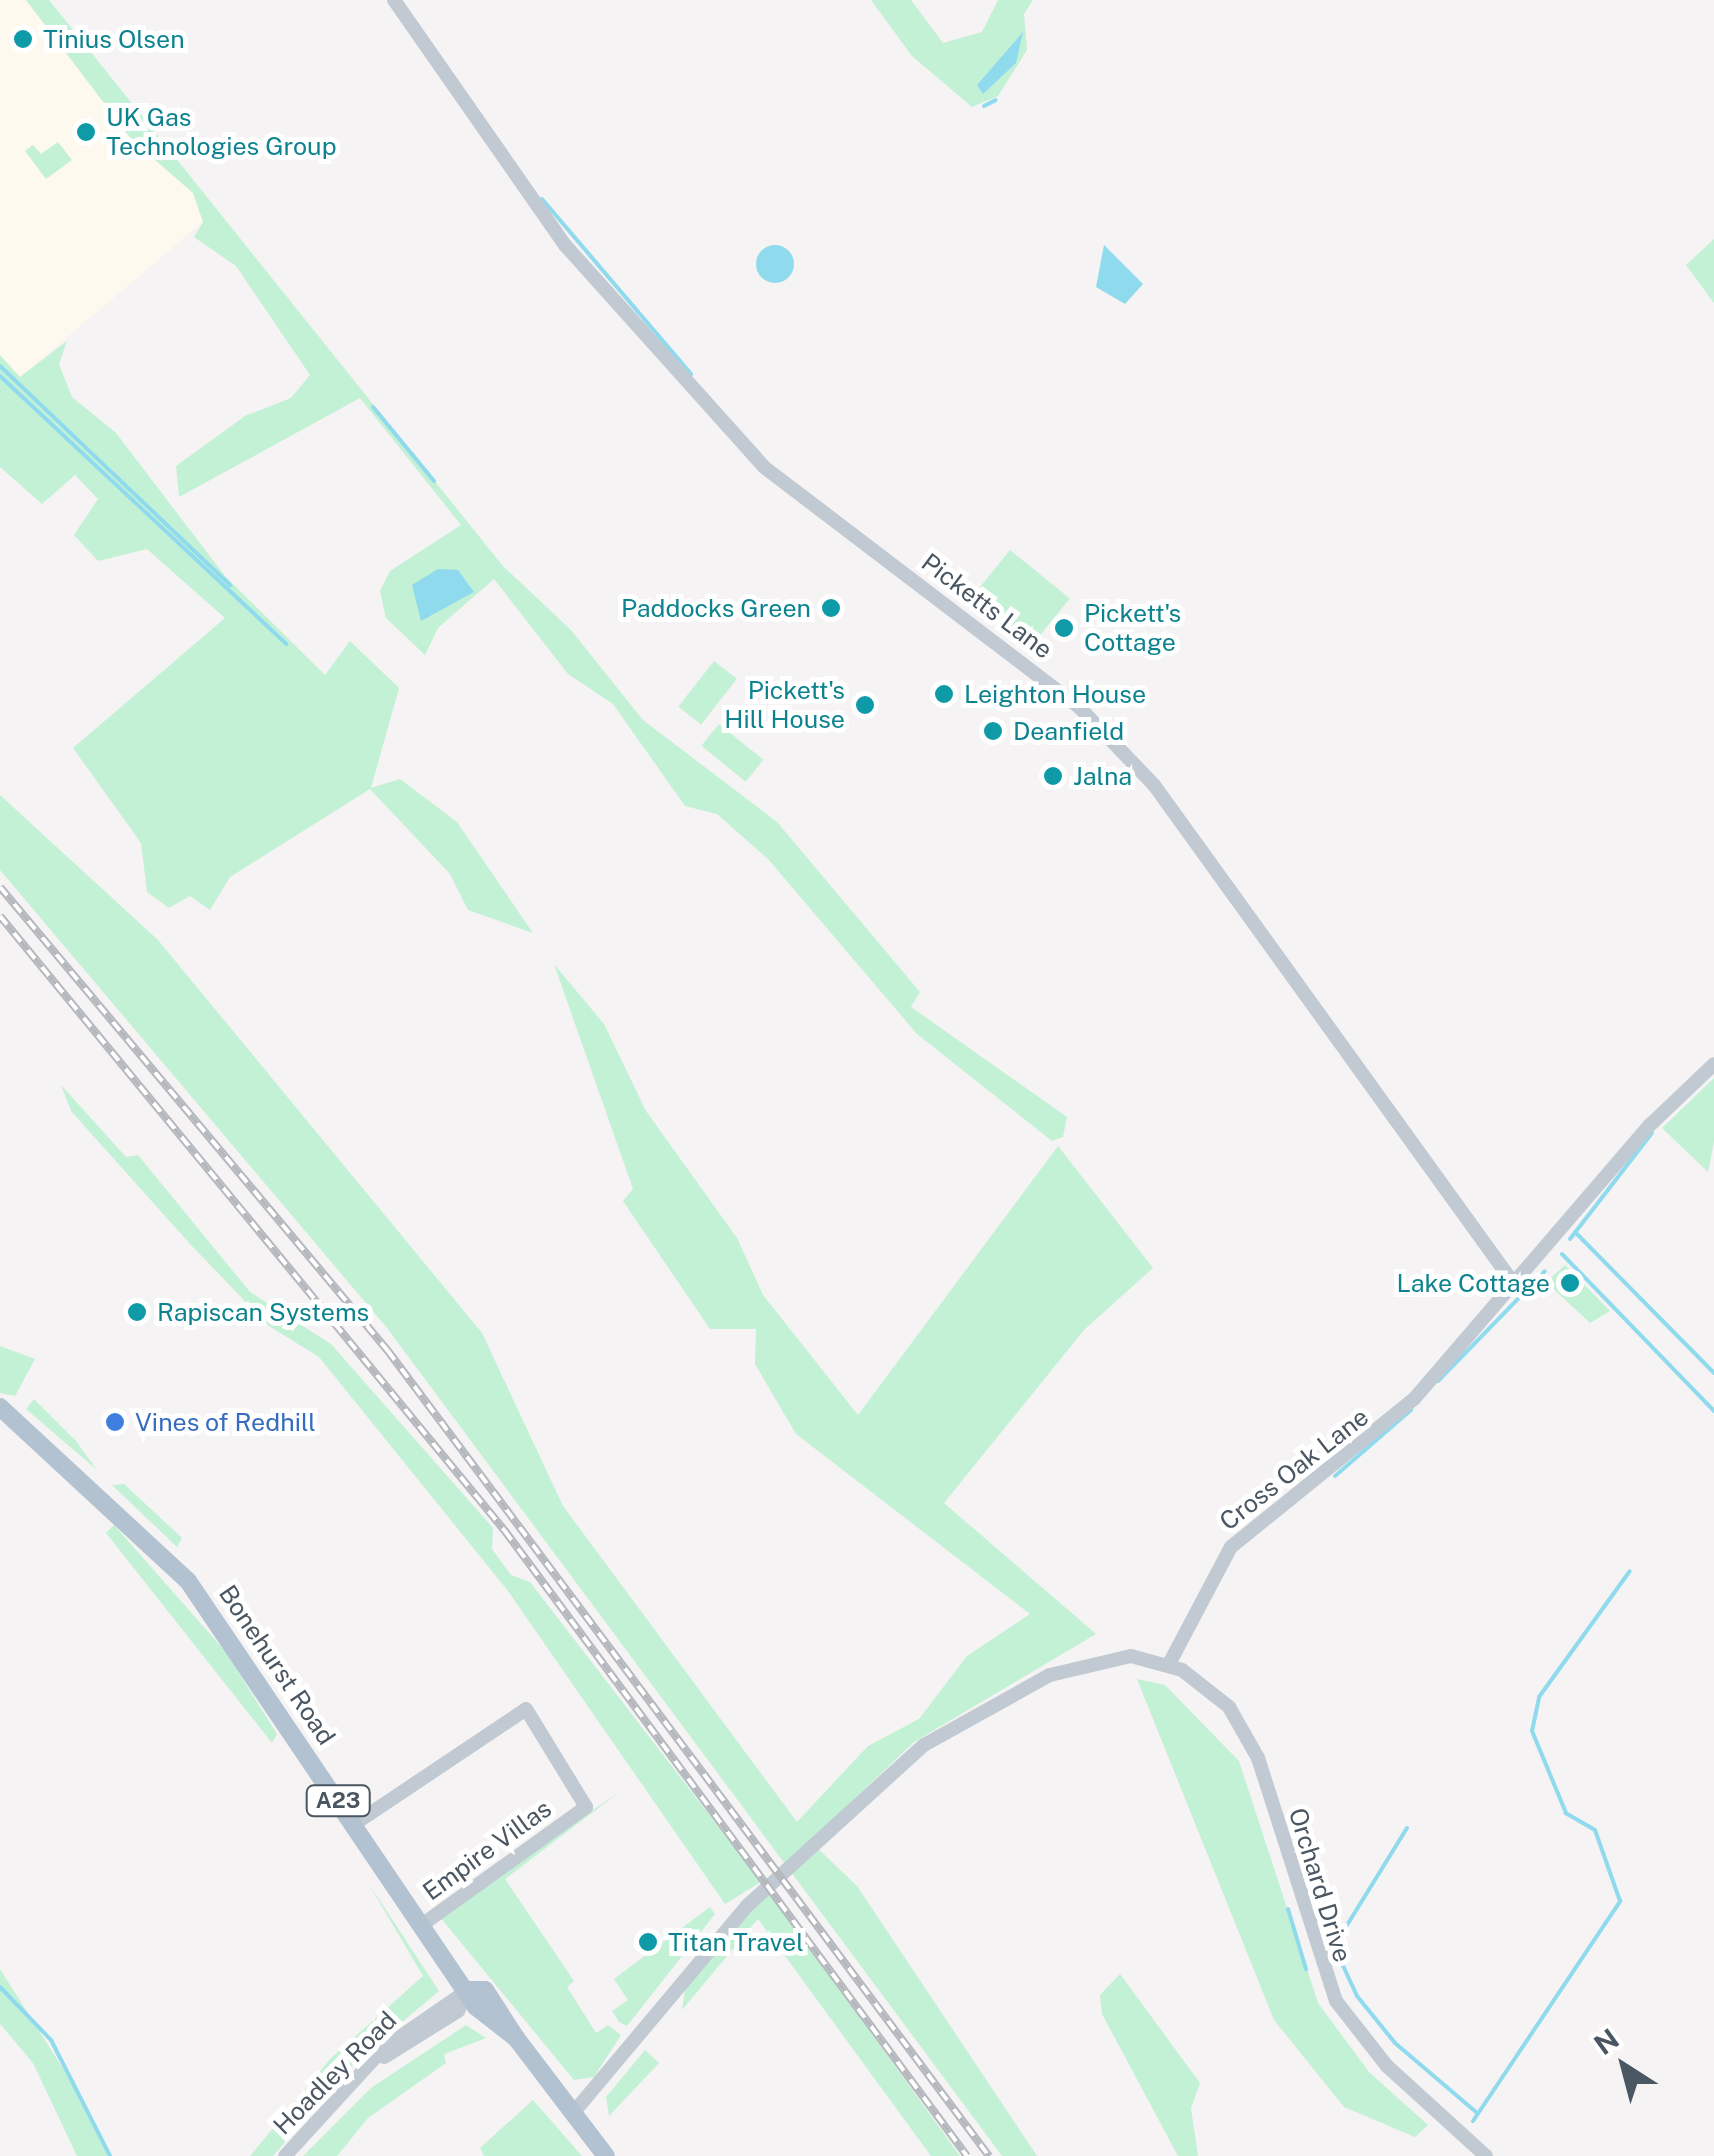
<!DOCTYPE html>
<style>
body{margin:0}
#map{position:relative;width:1714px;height:2156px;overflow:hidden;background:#f5f3f3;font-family:"Public Sans",sans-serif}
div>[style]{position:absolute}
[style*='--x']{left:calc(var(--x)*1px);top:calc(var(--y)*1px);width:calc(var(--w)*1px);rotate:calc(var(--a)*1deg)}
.commercial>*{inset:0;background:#fdf9ef}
.green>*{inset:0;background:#c3f1d5;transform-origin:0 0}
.water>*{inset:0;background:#90daee}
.round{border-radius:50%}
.stream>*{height:4px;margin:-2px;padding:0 2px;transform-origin:2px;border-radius:2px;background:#90daee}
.minor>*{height:14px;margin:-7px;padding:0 7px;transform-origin:7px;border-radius:7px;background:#c1cad2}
.major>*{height:18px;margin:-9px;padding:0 9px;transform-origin:9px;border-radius:9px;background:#b3c2d1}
.rail>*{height:8px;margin-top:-4px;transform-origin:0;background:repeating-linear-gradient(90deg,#fff 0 11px,#b5b8bd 0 22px);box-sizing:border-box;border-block:2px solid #b5b8bd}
.dots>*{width:28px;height:28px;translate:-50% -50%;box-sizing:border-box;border:5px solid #fff;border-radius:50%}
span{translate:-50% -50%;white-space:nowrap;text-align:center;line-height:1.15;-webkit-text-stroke:10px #fff;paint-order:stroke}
.shield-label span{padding:2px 8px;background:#fff;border:2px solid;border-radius:8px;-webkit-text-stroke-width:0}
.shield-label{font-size:22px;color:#4a5661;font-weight:700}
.culture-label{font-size:25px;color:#0d838f}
.left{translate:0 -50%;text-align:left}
.right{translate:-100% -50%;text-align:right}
.street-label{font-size:25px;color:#4a5661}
.shop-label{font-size:25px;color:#366cbe}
.north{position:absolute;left:1574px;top:2016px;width:100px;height:100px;-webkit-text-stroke:8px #fff;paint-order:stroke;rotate:324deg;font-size:28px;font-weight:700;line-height:40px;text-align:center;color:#4a5661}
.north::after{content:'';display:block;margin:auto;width:35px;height:45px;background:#4a5661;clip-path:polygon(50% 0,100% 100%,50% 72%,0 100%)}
</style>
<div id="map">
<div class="commercial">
<i style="clip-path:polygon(0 0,26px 0,132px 140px,149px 159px,165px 160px,193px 193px,203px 222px,19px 378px,0 355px)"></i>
</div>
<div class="green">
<i style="clip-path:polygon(26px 0,49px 0,502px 565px,571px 630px,643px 720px,777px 822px,920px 992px,911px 1007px,1067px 1117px,1063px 1137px,1052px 1141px,917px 1034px,768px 859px,717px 814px,685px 806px,613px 704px,568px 674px,494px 579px,438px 628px,425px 655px,386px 618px,380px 591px,390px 571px,461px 525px,360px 398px,179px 497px,176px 466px,245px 416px,291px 398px,310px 375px,236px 266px,194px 237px,203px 222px,193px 193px,132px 140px)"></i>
<i style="clip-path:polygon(871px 0,911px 0,943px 43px,982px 32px,998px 0,1033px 0,1024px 14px,1027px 50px,998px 96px,972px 107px,912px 56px)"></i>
<i style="clip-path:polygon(58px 142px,72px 160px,46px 179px,25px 151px,33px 145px,41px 154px)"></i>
<i style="clip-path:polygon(1714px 239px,1714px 303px,1686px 265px)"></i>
<i style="clip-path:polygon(67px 341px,59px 364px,72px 397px,116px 433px,225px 576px,325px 675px,350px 641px,399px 688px,371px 788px,400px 779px,457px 822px,533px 933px,468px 910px,450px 874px,370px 789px,230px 877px,210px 910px,190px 896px,169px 908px,147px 892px,141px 843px,73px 748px,225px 618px,147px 549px,98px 561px,74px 535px,98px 499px,75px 475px,42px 504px,0 467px,0 355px,20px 377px)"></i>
<i style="left:1010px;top:550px;width:77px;height:65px;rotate:39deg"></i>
<i style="left:714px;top:661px;width:29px;height:58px;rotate:38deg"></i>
<i style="left:719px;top:724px;width:57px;height:28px;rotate:39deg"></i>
<i style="clip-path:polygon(0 795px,158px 940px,482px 1333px,563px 1506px,797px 1822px,868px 1746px,919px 1719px,967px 1656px,1030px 1614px,796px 1434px,755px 1364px,756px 1329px,710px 1329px,623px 1201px,633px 1189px,554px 964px,604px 1024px,646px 1111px,737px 1238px,763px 1295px,858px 1415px,1058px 1146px,1153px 1268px,1084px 1330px,944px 1503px,1096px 1634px,914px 1742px,810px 1841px,857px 1886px,1037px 2156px,1002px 2156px,387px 1328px,0 870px)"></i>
<i style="clip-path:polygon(1714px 1078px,1714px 1142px,1708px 1172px,1662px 1128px)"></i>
<i style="clip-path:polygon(61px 1085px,126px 1157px,138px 1155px,250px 1292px,331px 1344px,493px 1528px,492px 1549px,511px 1575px,530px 1582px,761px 1882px,725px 1904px,508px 1591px,319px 1357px,269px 1326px,191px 1245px,71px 1111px)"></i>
<i style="clip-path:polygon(1565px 1265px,1610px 1311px,1590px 1323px,1546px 1282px)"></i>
<i style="clip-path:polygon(0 1346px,35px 1359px,15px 1396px,0 1393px)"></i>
<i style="clip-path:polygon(34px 1399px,76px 1441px,97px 1470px,26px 1409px)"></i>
<i style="clip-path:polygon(124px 1484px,182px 1538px,177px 1547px,112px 1485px)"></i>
<i style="clip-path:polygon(114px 1525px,225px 1651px,277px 1734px,272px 1743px,106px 1533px)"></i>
<i style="clip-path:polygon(1137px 1679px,1165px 1685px,1239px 1761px,1318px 2003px,1369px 2072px,1428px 2125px,1415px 2137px,1344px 2107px,1274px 2020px)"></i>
<i style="clip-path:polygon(622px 1790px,505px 1879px,574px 1981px,567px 1987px,596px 2033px,608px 2025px,621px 2035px,594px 2077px,574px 2080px,440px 1917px)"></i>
<i style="clip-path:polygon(367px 1881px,439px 1991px,356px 2061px,273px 2156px,250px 2156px,331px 2058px,423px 1976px)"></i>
<i style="clip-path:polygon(769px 1892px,960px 2156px,931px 2156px,758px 1919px,682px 2010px,686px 1983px)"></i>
<i style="clip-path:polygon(710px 1907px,715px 1914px,627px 2026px,619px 2022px,612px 2011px,628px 2000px,614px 1979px)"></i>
<i style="clip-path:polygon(0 1969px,86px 2105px,108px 2156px,77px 2156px,33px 2063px,0 2024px)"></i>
<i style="clip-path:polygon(1120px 1974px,1200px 2083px,1191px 2108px,1198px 2156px,1178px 2156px,1102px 2014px,1100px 1995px)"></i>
<i style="clip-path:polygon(466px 2025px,486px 2038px,444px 2054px,446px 2063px,368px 2118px,337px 2156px,303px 2156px,371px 2088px)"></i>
<i style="clip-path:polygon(645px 2050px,659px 2063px,609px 2116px,606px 2097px)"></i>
<i style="clip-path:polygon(533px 2100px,582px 2156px,484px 2156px,480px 2148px)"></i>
</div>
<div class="water">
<i style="clip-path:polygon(1023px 32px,1016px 63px,983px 94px,977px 85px)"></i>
<i style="clip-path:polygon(1104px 245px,1143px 284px,1125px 304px,1096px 287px)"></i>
<i class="round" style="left:756px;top:245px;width:38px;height:38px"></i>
<i style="clip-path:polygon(438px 569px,458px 570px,474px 592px,421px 621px,412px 585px)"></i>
</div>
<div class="stream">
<i style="--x:984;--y:106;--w:13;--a:-27"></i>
<i style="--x:542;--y:199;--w:230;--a:49.6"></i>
<i style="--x:0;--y:366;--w:318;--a:43.6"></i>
<i style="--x:0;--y:376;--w:392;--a:43.1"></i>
<i style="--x:373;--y:407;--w:96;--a:50.5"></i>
<i style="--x:1575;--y:1232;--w:198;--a:45.4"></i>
<i style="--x:1570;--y:1239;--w:134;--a:-52.3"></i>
<i style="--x:1562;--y:1254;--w:219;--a:45.9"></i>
<i style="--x:1438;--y:1381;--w:153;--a:-45.8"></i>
<i style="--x:1335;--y:1476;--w:101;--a:-41"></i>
<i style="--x:1407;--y:1828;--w:139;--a:121.7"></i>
<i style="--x:1334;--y:1946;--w:55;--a:65.3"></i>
<i style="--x:1357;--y:1996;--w:60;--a:51"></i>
<i style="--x:1395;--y:2043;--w:106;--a:40.4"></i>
<i style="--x:1288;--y:1909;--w:63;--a:73.3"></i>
<i style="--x:0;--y:1987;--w:74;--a:46.1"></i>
<i style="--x:51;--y:2040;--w:130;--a:63"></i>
<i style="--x:1473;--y:2121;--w:265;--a:-56.2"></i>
<i style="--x:1620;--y:1901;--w:75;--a:-109.4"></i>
<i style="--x:1595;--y:1830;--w:34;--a:-150"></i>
<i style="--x:1566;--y:1813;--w:89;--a:-112.5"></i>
<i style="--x:1532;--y:1731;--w:35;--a:-78"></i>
<i style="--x:1539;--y:1697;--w:155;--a:-54.2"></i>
</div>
<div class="minor">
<i style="--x:394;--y:0;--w:299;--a:55.1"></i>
<i style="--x:565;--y:245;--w:298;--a:48.1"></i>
<i style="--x:764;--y:467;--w:396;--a:37.3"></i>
<i style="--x:1079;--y:707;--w:108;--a:46.1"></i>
<i style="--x:1154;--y:785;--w:615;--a:54.19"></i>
<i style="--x:1169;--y:1664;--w:132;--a:-62.1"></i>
<i style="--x:1231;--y:1547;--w:235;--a:-39"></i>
<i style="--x:1414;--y:1399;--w:362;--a:-49.3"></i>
<i style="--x:1650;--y:1125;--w:88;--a:-43.6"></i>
<i style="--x:353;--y:1825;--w:208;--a:-33.8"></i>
<i style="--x:526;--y:1709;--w:115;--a:58.5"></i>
<i style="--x:586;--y:1807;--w:201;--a:144.3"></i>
<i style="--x:574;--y:2112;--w:270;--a:-50"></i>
<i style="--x:748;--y:1905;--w:238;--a:-42.3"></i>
<i style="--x:924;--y:1745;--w:144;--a:-29.1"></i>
<i style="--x:1050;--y:1675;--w:83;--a:-13.2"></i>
<i style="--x:1131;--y:1656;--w:53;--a:15.4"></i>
<i style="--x:1182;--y:1670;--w:60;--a:38.2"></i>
<i style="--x:1229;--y:1707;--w:59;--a:60.4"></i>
<i style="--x:1258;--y:1758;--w:255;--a:72.2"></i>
<i style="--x:1336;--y:2001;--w:83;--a:51.9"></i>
<i style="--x:1387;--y:2066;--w:134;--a:42.3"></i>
<i style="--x:285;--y:2156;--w:147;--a:-47.5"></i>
<i style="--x:384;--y:2048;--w:102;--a:-34.6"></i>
<i style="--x:468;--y:1990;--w:23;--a:115"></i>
<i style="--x:458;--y:2011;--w:87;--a:148.1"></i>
</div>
<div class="major">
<i style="--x:0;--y:1407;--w:256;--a:42.8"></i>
<i style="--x:188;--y:1581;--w:514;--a:55.94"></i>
<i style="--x:476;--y:2007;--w:51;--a:37.8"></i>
<i style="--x:516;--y:2038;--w:148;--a:52.7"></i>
<i style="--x:468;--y:1990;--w:17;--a:0"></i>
<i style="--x:485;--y:1990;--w:57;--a:57.1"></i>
</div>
<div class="rail">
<i style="--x:0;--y:887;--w:605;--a:50.1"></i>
<i style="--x:388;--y:1351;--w:1005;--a:53.26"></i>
<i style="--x:0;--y:916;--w:796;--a:50.61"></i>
<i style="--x:505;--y:1531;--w:777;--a:53.53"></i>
</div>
<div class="dots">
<i style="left:23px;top:39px;background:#0f9aa8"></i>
<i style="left:86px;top:132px;background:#0f9aa8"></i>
<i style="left:831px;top:608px;background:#0f9aa8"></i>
<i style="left:1064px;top:628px;background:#0f9aa8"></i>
<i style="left:944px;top:694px;background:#0f9aa8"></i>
<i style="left:865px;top:705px;background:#0f9aa8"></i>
<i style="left:993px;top:731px;background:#0f9aa8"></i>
<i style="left:1053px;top:776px;background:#0f9aa8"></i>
<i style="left:1570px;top:1283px;background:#0f9aa8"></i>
<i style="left:137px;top:1312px;background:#0f9aa8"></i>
<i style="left:115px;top:1422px;background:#3f7fe0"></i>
<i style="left:648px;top:1942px;background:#0f9aa8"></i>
</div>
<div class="shield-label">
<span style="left:338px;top:1801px">A23</span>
</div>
<div class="culture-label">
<span class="left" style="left:43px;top:39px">Tinius Olsen</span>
<span class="left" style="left:106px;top:132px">UK Gas<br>Technologies Group</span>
<span class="right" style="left:811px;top:608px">Paddocks Green</span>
<span class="left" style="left:1084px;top:628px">Pickett's<br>Cottage</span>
<span class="right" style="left:845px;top:705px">Pickett's<br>Hill House</span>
<span class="left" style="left:964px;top:694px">Leighton House</span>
<span class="left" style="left:1013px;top:731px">Deanfield</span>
<span class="left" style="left:1073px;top:776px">Jalna</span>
<span class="right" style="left:1550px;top:1283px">Lake Cottage</span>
<span class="left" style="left:157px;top:1312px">Rapiscan Systems</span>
<span class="left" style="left:668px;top:1942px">Titan Travel</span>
</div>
<div class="street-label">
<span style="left:987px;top:606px;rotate:37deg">Picketts Lane</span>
<span style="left:1294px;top:1469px;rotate:-38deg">Cross Oak Lane</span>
<span style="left:277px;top:1665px;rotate:56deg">Bonehurst Road</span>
<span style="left:487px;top:1850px;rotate:-36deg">Empire Villas</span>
<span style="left:1320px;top:1885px;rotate:73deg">Orchard Drive</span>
<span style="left:335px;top:2073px;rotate:-45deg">Hoadley Road</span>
</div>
<div class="shop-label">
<span class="left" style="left:135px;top:1422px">Vines of Redhill</span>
</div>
<div class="north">N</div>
</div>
